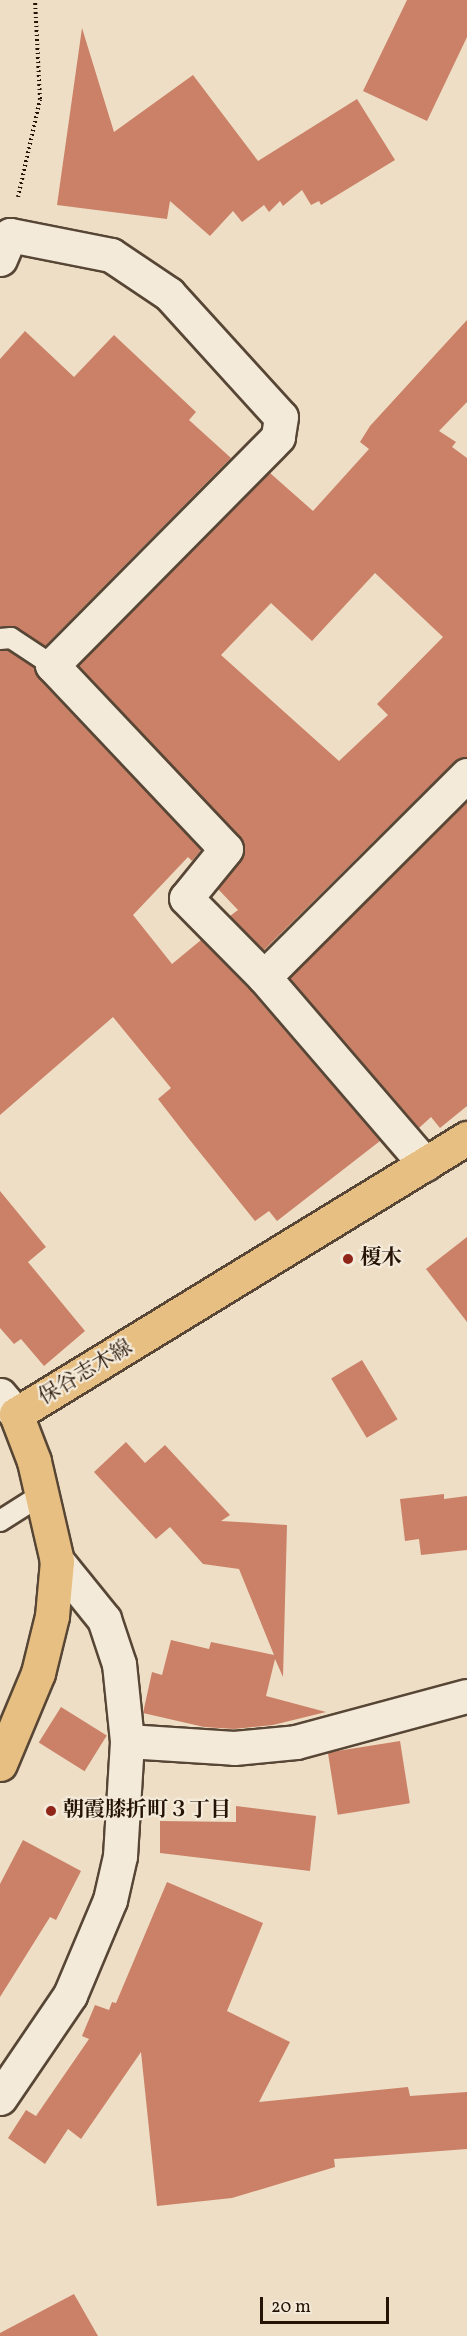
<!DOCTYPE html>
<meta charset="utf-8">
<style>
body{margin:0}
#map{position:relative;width:467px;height:2336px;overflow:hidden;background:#eedec5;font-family:Vollkorn,"Noto Serif JP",serif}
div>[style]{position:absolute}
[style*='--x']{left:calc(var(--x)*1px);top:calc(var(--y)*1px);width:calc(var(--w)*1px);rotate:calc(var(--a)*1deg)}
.building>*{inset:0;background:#ca8167;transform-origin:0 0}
.path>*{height:4px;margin-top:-2px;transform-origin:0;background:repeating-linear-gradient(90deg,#251305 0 1.5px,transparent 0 4.5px)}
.roads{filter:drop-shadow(2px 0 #574635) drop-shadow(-2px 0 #574635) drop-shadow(0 2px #574635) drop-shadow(0 -2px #574635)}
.service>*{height:20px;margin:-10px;padding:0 10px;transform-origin:10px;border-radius:10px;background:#f4ead9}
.minor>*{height:33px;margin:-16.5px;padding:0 16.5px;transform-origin:16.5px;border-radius:16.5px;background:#f4ead9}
.tertiary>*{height:33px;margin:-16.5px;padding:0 16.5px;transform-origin:16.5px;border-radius:16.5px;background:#f4ead9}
.primary>*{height:33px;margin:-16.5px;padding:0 16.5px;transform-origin:16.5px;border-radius:16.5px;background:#e7bf82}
.dots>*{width:16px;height:16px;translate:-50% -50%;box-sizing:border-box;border:3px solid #f4ead9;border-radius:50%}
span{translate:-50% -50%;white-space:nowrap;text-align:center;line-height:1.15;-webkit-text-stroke:4.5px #f4ead9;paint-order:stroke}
.poi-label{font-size:21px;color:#251305;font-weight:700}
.left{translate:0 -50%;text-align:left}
.street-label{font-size:21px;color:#251305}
.scale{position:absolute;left:260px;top:2297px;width:129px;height:27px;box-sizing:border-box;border:3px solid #251305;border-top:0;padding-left:8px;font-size:18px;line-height:21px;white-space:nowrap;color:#251305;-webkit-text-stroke:4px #f4ead9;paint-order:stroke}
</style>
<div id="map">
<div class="building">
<i style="clip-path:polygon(407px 0,467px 0,467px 37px,427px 121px,363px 91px)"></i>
<i style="clip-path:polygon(82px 28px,114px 132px,193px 75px,258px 161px,357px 99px,395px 160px,321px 205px,319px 201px,311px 205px,302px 190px,283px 206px,280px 201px,269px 212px,264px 205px,242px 222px,233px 211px,210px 236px,170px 201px,167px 219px,57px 205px)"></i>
<i style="clip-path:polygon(evenodd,467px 320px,467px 402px,439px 431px,456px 442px,452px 447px,467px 458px,467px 757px,454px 762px,264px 950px,230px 916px,238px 910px,218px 889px,244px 853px,240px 837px,78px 665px,270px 473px,313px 511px,369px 449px,360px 442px,370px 426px,467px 320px,375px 573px,443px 637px,377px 704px,388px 715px,339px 761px,221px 655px,271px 603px,312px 641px,375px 573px)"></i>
<i style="clip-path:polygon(25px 331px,74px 377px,114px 335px,196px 412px,189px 420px,231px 458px,45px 646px,17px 628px,0 627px,0 359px)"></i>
<i style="clip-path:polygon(8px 650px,34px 667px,38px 678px,201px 850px,192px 861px,188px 857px,133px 915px,172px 964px,201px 940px,250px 990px,380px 1141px,277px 1221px,269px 1211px,255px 1221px,189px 1139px,158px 1099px,171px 1088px,113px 1017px,0 1115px,0 651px)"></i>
<i style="clip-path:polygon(467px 801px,467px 1106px,440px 1128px,431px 1117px,419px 1128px,290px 978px)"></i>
<i style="clip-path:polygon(0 1191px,46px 1247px,28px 1262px,85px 1331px,44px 1366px,21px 1339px,14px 1344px,0 1328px)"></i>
<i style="clip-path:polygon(467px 1237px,467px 1322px,426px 1269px)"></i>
<i style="left:362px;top:1360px;width:69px;height:36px;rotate:59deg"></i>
<i style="clip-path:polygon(126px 1442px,145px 1463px,165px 1445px,230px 1515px,221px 1521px,287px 1525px,283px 1677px,275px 1659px,266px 1696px,326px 1712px,273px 1725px,234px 1729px,204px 1727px,143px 1713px,152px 1672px,162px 1675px,171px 1640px,209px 1649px,211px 1642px,274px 1655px,239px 1569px,203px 1564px,170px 1527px,156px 1539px,94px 1472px)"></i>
<i style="clip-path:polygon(444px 1494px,444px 1499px,467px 1496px,467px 1550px,421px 1555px,419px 1539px,405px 1541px,400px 1499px)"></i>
<i style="left:61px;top:1707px;width:54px;height:42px;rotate:32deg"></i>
<i style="left:400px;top:1741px;width:63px;height:73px;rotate:81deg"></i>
<i style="clip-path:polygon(236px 1806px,316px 1816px,310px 1871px,160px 1853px,160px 1821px,236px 1822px)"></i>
<i style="clip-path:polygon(23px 1840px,81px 1871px,56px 1920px,50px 1917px,0 1997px,0 1884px)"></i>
<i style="clip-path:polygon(167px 1882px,263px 1923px,227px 2011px,290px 2042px,259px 2102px,408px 2087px,410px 2096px,467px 2092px,467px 2149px,334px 2159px,335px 2167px,232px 2198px,157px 2206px,141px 2052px,81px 2139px,68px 2129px,45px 2164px,8px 2138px,26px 2110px,36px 2116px,89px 2039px,82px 2036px,95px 2005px,109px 2010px,112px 2002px,116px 2003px)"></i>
<i style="clip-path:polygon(74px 2294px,98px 2336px,0 2336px,0 2333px)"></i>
</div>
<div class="path">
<i style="--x:18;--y:197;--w:100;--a:-77.3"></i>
<i style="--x:40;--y:99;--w:99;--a:-92.9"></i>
</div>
<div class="roads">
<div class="service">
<i style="--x:0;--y:639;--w:11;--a:-5"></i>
<i style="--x:11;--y:638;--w:49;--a:33.4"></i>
<i style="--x:0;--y:1521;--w:49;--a:-32.4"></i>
</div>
<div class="minor">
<i style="--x:0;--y:259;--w:26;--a:-67"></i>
<i style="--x:10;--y:235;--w:103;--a:11.2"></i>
<i style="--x:111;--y:255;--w:70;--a:33.9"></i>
<i style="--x:169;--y:294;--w:166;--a:47.7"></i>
<i style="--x:281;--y:417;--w:20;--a:99"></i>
<i style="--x:278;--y:437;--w:321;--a:134.7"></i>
<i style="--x:52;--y:665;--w:253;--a:46.6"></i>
<i style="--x:226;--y:849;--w:63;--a:129.2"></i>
<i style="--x:186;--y:898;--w:111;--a:45.4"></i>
<i style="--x:264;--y:977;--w:247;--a:49.3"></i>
<i style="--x:264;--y:977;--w:286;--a:-44.9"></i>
<i style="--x:127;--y:1741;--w:107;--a:3.7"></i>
<i style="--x:234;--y:1748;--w:62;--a:-5.5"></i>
<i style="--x:296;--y:1742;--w:177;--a:-15.1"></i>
<i style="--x:0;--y:2098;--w:125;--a:-55.8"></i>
<i style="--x:70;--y:1995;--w:103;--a:-67.2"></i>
<i style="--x:110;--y:1900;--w:45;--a:-77.2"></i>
<i style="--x:120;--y:1856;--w:115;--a:-86.5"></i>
<i style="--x:127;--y:1741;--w:77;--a:-95.9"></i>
<i style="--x:119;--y:1664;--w:47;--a:-108.4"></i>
<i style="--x:104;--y:1619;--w:75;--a:-129"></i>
</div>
<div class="tertiary">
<i style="--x:0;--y:1395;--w:25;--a:50"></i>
</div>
<div class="primary">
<i style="--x:0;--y:1764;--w:99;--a:-67.3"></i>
<i style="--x:38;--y:1673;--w:59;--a:-76.2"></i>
<i style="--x:52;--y:1616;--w:55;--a:-84.8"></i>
<i style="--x:57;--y:1561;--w:103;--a:-103"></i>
<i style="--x:34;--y:1461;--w:50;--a:-111"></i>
<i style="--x:16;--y:1414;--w:529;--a:-31.47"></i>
</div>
</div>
<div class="dots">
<i style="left:348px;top:1259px;background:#8f2418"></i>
<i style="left:51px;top:1811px;background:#8f2418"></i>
</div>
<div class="poi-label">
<span class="left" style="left:360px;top:1259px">榎木</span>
<span class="left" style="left:63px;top:1811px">朝霞膝折町３丁目</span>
</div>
<div class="street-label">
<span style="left:86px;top:1373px;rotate:-31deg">保谷志木線</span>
</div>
<div class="scale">20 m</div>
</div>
